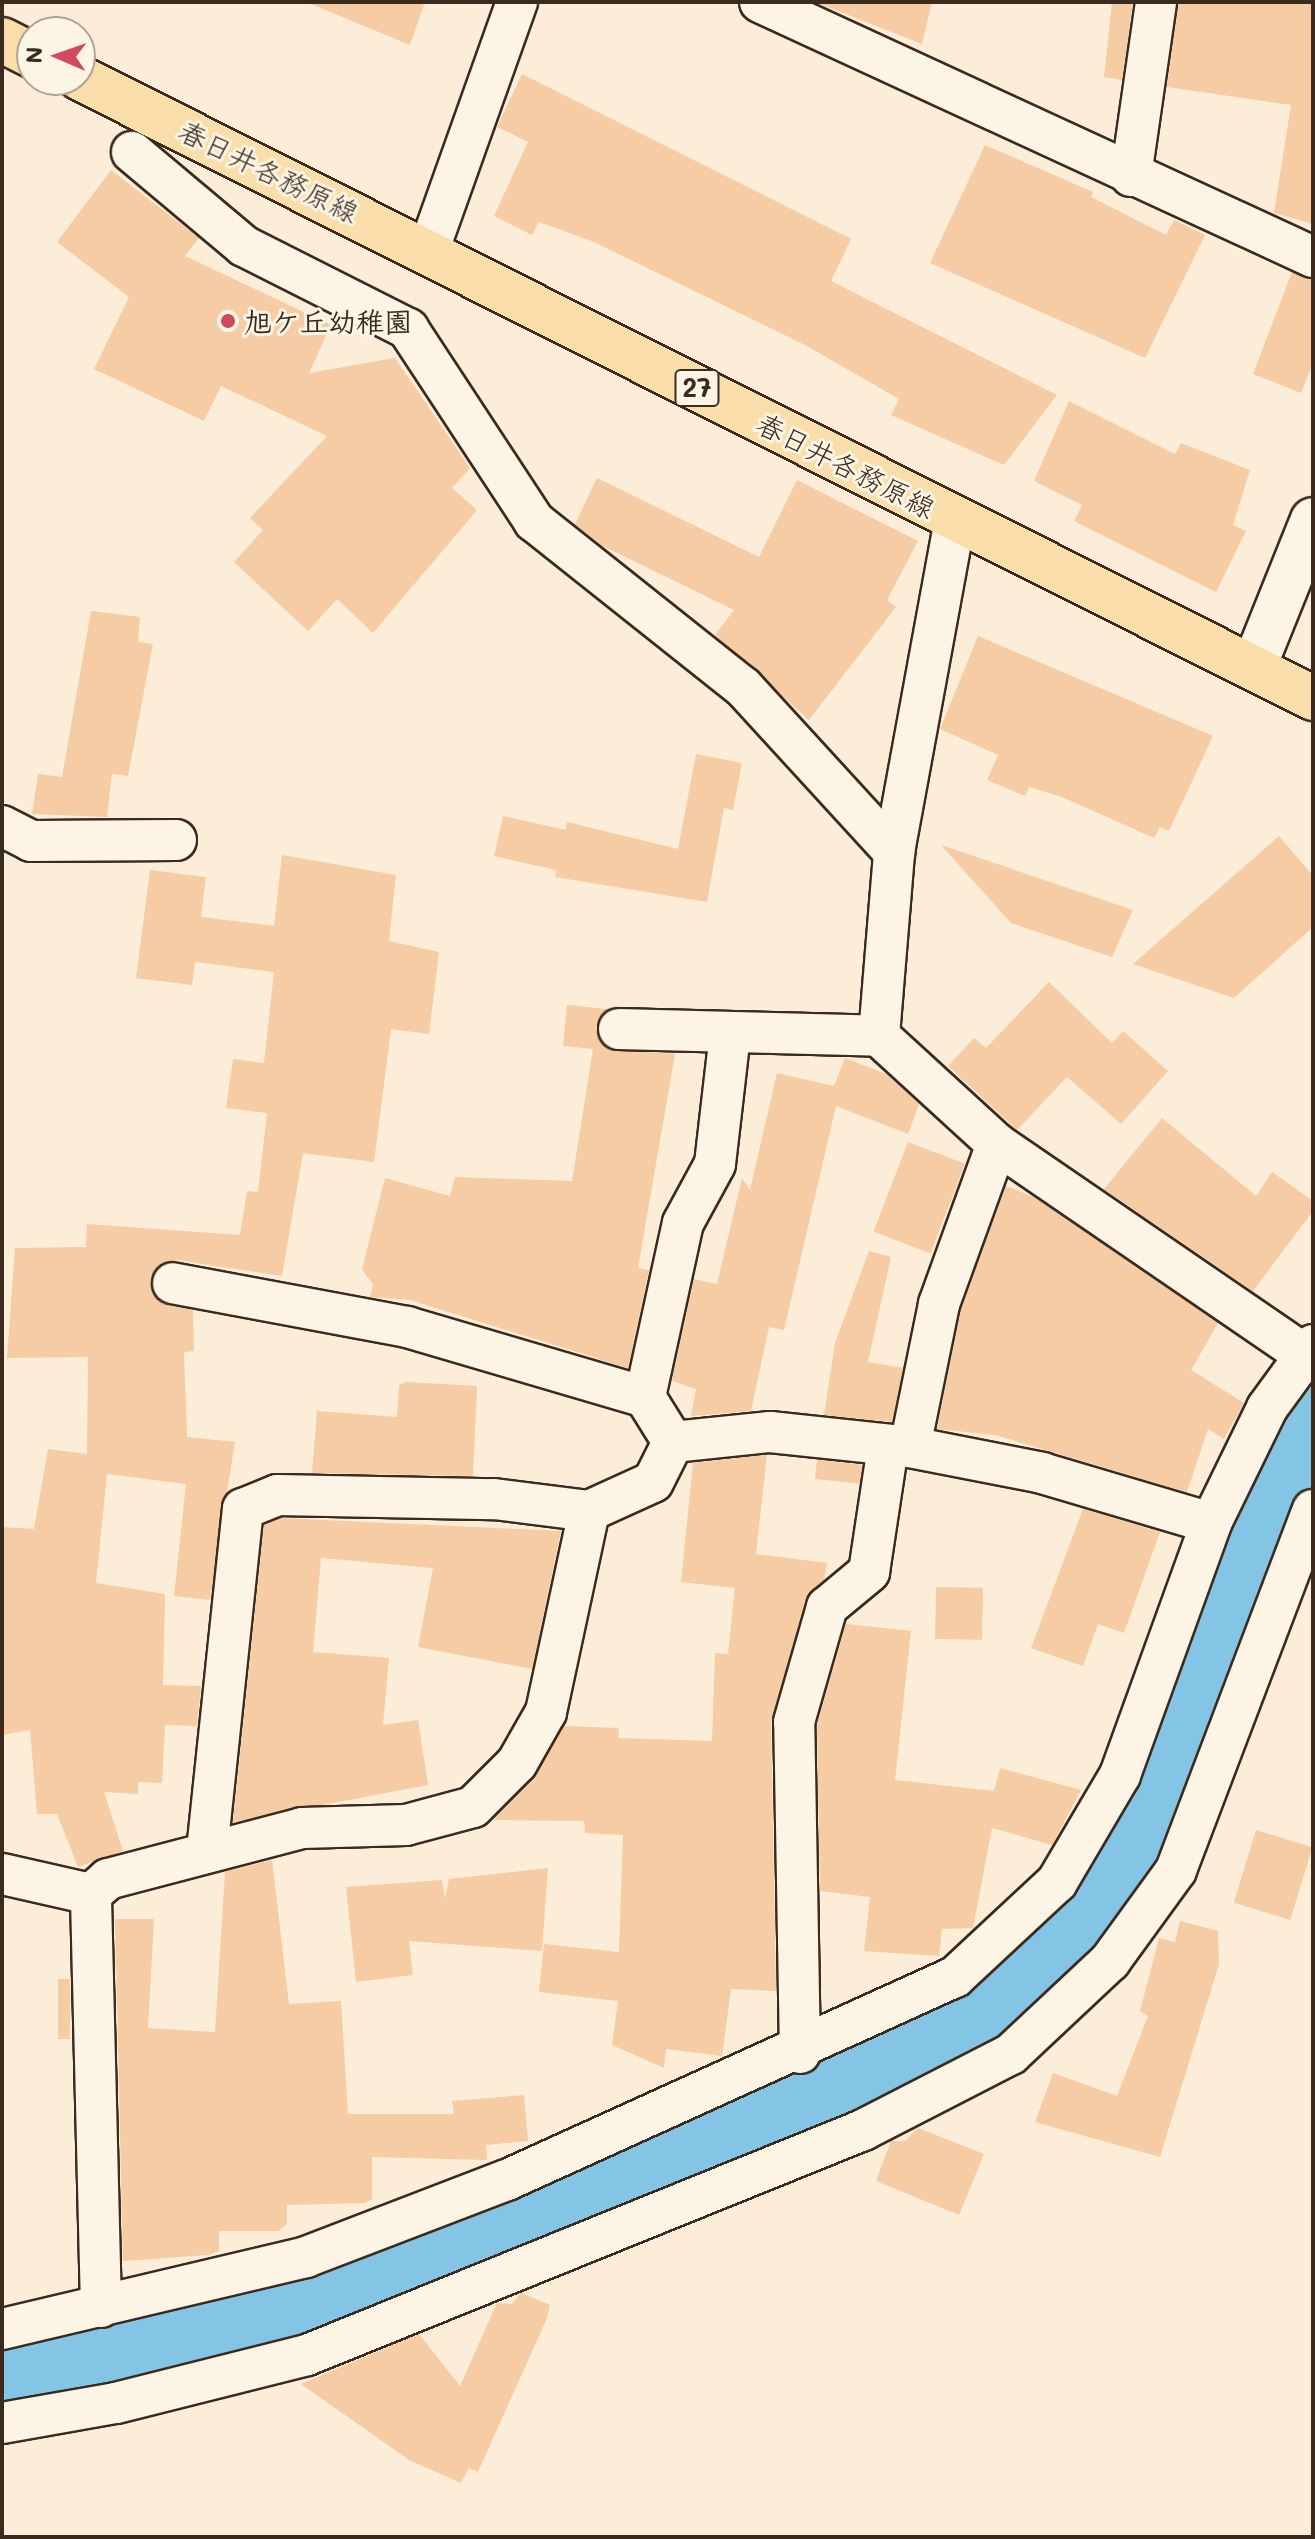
<!DOCTYPE html>
<meta charset="utf-8">
<style>
body{margin:0}
#map{position:relative;width:1315px;height:2539px;overflow:hidden;background:#fbedd8;font-family:Mali,"Klee One",sans-serif}
div>[style]{position:absolute}
[style*='--x']{left:calc(var(--x)*1px);top:calc(var(--y)*1px);width:calc(var(--w)*1px);rotate:calc(var(--a)*1deg)}
.river>*{height:82px;margin:-41px;padding:0 41px;transform-origin:41px;border-radius:41px;background:#84c5e5}
.building>*{inset:0;background:#f5cca4;transform-origin:0 0}
.roads{filter:drop-shadow(2px 0 #3b2a1e) drop-shadow(-2px 0 #3b2a1e) drop-shadow(0 2px #3b2a1e) drop-shadow(0 -2px #3b2a1e)}
.street>*{height:40px;margin:-20px;padding:0 20px;transform-origin:20px;border-radius:20px;background:#fcf5e5}
.secondary>*{height:44px;margin:-22px;padding:0 22px;transform-origin:22px;border-radius:22px;background:#fcf5e5}
.primary>*{height:44px;margin:-22px;padding:0 22px;transform-origin:22px;border-radius:22px;background:#f9deab}
.dots>*{width:22px;height:22px;translate:-50% -50%;box-sizing:border-box;border:4px solid #fcf5e5;border-radius:50%}
span{translate:-50% -50%;white-space:nowrap;text-align:center;line-height:1.15;-webkit-text-stroke:6px #fcf5e5;paint-order:stroke}
.shield-label span{padding:2px 6px;background:#fcf5e5;border:2px solid;border-radius:6px;-webkit-text-stroke-width:0}
.shield-label{font-size:26px;color:#3b2a1e;font-weight:700}
.street-label{font-size:28px;color:#3b2a1e}
.poi-label{font-size:28px;color:#3b2a1e;font-weight:700}
.left{translate:0 -50%;text-align:left}
.frame{position:absolute;inset:0;border:4px solid #3b2a1e;pointer-events:none}
.north{position:absolute;left:16px;top:16px;width:80px;height:80px;box-sizing:border-box;background:#fcf5e5;border:2px solid #afa495;border-radius:50%;rotate:272deg;font-size:22px;font-weight:700;line-height:32px;text-align:center;color:#3b2a1e}
.north::after{content:'';display:block;margin:auto;width:28px;height:36px;background:#d1495b;clip-path:polygon(50% 0,100% 100%,50% 72%,0 100%)}
</style>
<div id="map">
<div class="river">
<i style="--x:2;--y:2374;--w:231;--a:-11"></i>
<i style="--x:229;--y:2330;--w:141;--a:-17.3"></i>
<i style="--x:364;--y:2288;--w:503;--a:-22.69"></i>
<i style="--x:828;--y:2094;--w:169;--a:-28.7"></i>
<i style="--x:976;--y:2013;--w:128;--a:-40.3"></i>
<i style="--x:1074;--y:1930;--w:129;--a:-55.1"></i>
<i style="--x:1148;--y:1824;--w:331;--a:-70"></i>
<i style="--x:1261;--y:1513;--w:99;--a:-58.2"></i>
</div>
<div class="building">
<i style="clip-path:polygon(306px 2px,425px 2px,410px 45px)"></i>
<i style="clip-path:polygon(815px 2px,932px 2px,922px 44px)"></i>
<i style="clip-path:polygon(1112px 2px,1133px 2px,1122px 80px,1104px 77px)"></i>
<i style="clip-path:polygon(1178px 2px,1313px 2px,1313px 224px,1274px 213px,1291px 105px,1167px 87px)"></i>
<i style="clip-path:polygon(522px 74px,851px 239px,831px 281px,1057px 395px,1004px 465px,891px 415px,899px 399px,805px 345px,594px 242px,539px 222px,532px 235px,494px 216px,528px 142px,497px 127px)"></i>
<i style="clip-path:polygon(985px 145px,1093px 192px,1091px 197px,1166px 235px,1174px 220px,1205px 235px,1145px 358px,930px 263px)"></i>
<i style="clip-path:polygon(111px 170px,199px 238px,185px 256px,331px 325px,309px 373px,395px 358px,470px 468px,452px 488px,477px 510px,373px 633px,337px 599px,308px 631px,234px 562px,263px 530px,250px 518px,327px 436px,221px 386px,204px 421px,94px 369px,129px 297px,57px 242px)"></i>
<i style="clip-path:polygon(1292px 272px,1313px 280px,1313px 363px,1301px 393px,1253px 374px)"></i>
<i style="clip-path:polygon(1069px 401px,1175px 454px,1181px 443px,1250px 470px,1233px 525px,1246px 531px,1216px 592px,1074px 521px,1082px 505px,1034px 481px)"></i>
<i style="clip-path:polygon(597px 478px,759px 557px,797px 480px,918px 541px,887px 600px,896px 607px,809px 720px,715px 635px,734px 610px,601px 545px,575px 524px)"></i>
<i style="clip-path:polygon(91px 611px,140px 617px,138px 642px,153px 644px,128px 776px,112px 774px,107px 817px,32px 814px,38px 774px,62px 777px)"></i>
<i style="clip-path:polygon(978px 636px,1213px 736px,1169px 831px,1160px 827px,1154px 838px,1062px 797px,1029px 787px,1025px 796px,987px 780px,998px 755px,940px 729px)"></i>
<i style="clip-path:polygon(696px 754px,742px 763px,733px 810px,724px 808px,707px 902px,555px 877px,556px 870px,494px 856px,503px 816px,566px 830px,567px 822px,678px 849px)"></i>
<i style="clip-path:polygon(1279px 836px,1313px 876px,1313px 927px,1234px 998px,1133px 964px)"></i>
<i style="clip-path:polygon(941px 845px,1133px 910px,1112px 957px,1011px 923px)"></i>
<i style="clip-path:polygon(282px 855px,396px 875px,389px 941px,439px 952px,429px 1034px,391px 1029px,374px 1162px,303px 1153px,282px 1276px,176px 1260px,151px 1278px,159px 1301px,193px 1310px,194px 1351px,184px 1352px,187px 1437px,235px 1442px,210px 1600px,174px 1596px,186px 1484px,107px 1474px,96px 1583px,165px 1594px,163px 1685px,201px 1686px,197px 1726px,165px 1725px,162px 1783px,138px 1782px,138px 1794px,104px 1792px,123px 1851px,78px 1867px,57px 1814px,37px 1814px,30px 1730px,2px 1735px,2px 1527px,34px 1529px,48px 1449px,87px 1454px,88px 1357px,7px 1358px,15px 1248px,86px 1247px,87px 1224px,240px 1235px,247px 1191px,258px 1192px,267px 1113px,226px 1108px,233px 1059px,264px 1063px,274px 972px,195px 962px,192px 985px,136px 978px,150px 870px,206px 877px,201px 917px,274px 926px)"></i>
<i style="clip-path:polygon(1049px 982px,1112px 1043px,1123px 1031px,1168px 1071px,1121px 1124px,1067px 1077px,1017px 1130px,948px 1066px,974px 1038px,986px 1048px)"></i>
<i style="clip-path:polygon(567px 1005px,607px 1009px,596px 1029px,608px 1049px,675px 1054px,638px 1268px,649px 1270px,628px 1368px,410px 1300px,370px 1297px,373px 1285px,362px 1269px,385px 1178px,450px 1196px,455px 1177px,572px 1181px,593px 1049px,563px 1046px)"></i>
<i style="clip-path:polygon(845px 1058px,886px 1074px,919px 1104px,908px 1134px,836px 1106px,784px 1330px,769px 1327px,751px 1411px,691px 1416px,696px 1389px,672px 1381px,694px 1279px,717px 1284px,742px 1178px,750px 1190px,777px 1073px,834px 1086px)"></i>
<i style="clip-path:polygon(1162px 1118px,1256px 1196px,1272px 1172px,1313px 1201px,1313px 1211px,1253px 1291px,1104px 1189px)"></i>
<i style="left:908px;top:1142px;width:61px;height:96px;rotate:21deg"></i>
<i style="clip-path:polygon(1006px 1186px,1034px 1197px,1218px 1323px,1191px 1370px,1244px 1403px,1224px 1439px,1208px 1429px,1187px 1492px,995px 1435px,937px 1429px,961px 1310px)"></i>
<i style="clip-path:polygon(869px 1251px,891px 1257px,868px 1362px,903px 1368px,892px 1422px,824px 1415px,835px 1343px)"></i>
<i style="clip-path:polygon(406px 1382px,477px 1386px,473px 1476px,312px 1473px,317px 1411px,397px 1417px,399px 1385px)"></i>
<i style="clip-path:polygon(767px 1455px,756px 1554px,827px 1563px,824px 1580px,805px 1601px,771px 1722px,776px 1991px,731px 1989px,722px 2056px,666px 2049px,664px 2068px,612px 2045px,618px 2001px,539px 1992px,544px 1944px,619px 1952px,623px 1835px,585px 1833px,584px 1821px,493px 1820px,534px 1779px,564px 1726px,619px 1728px,618px 1738px,712px 1741px,715px 1653px,728px 1654px,735px 1588px,681px 1582px,693px 1463px)"></i>
<i style="left:817px;top:1460px;width:45px;height:19px;rotate:6deg"></i>
<i style="clip-path:polygon(1083px 1509px,1160px 1532px,1124px 1633px,1098px 1624px,1083px 1666px,1031px 1648px)"></i>
<i style="clip-path:polygon(281px 1518px,561px 1531px,532px 1669px,418px 1647px,433px 1568px,321px 1558px,313px 1652px,389px 1658px,383px 1725px,418px 1720px,428px 1785px,233px 1822px,264px 1525px)"></i>
<i style="left:936px;top:1587px;width:47px;height:52px;rotate:1deg"></i>
<i style="clip-path:polygon(846px 1624px,911px 1631px,895px 1780px,994px 1791px,1000px 1768px,1081px 1790px,1052px 1845px,992px 1828px,973px 1928px,942px 1929px,939px 1956px,864px 1951px,870px 1897px,820px 1891px,817px 1725px)"></i>
<i style="left:1256px;top:1830px;width:59px;height:76px;rotate:17deg"></i>
<i style="clip-path:polygon(272px 1860px,289px 2004px,341px 2001px,348px 2114px,454px 2114px,452px 2101px,524px 2095px,528px 2141px,486px 2145px,487px 2160px,372px 2157px,372px 2199px,365px 2203px,287px 2205px,287px 2224px,278px 2231px,219px 2231px,219px 2251px,208px 2255px,123px 2261px,115px 1919px,154px 1919px,148px 2028px,215px 2032px,225px 1872px)"></i>
<i style="clip-path:polygon(548px 1868px,542px 1951px,409px 1941px,413px 1975px,356px 1982px,346px 1887px,442px 1880px,445px 1899px,449px 1879px)"></i>
<i style="clip-path:polygon(1180px 1921px,1218px 1931px,1219px 1964px,1160px 2157px,1035px 2122px,1053px 2073px,1117px 2096px,1148px 2016px,1140px 2011px,1159px 1938px,1175px 1942px)"></i>
<i style="left:58px;top:1979px;width:12px;height:60px"></i>
<i style="clip-path:polygon(918px 2128px,984px 2154px,959px 2215px,876px 2181px,891px 2141px,905px 2141px)"></i>
<i style="clip-path:polygon(521px 2293px,550px 2305px,547px 2318px,478px 2472px,469px 2468px,461px 2483px,409px 2460px,301px 2384px,419px 2334px,460px 2386px,497px 2303px,512px 2304px)"></i>
</div>
<div class="roads">
<div class="street">
<i style="--x:760;--y:2;--w:609;--a:24.76"></i>
<i style="--x:132;--y:152;--w:146;--a:40"></i>
<i style="--x:244;--y:246;--w:184;--a:26.8"></i>
<i style="--x:408;--y:329;--w:230;--a:56.7"></i>
<i style="--x:534;--y:521;--w:267;--a:38.5"></i>
<i style="--x:743;--y:687;--w:224;--a:47.5"></i>
<i style="--x:1131;--y:176;--w:176;--a:-81.8"></i>
<i style="--x:429;--y:249;--w:262;--a:-70.4"></i>
<i style="--x:2;--y:826;--w:33;--a:27"></i>
<i style="--x:31;--y:841;--w:145;--a:-0.4"></i>
<i style="--x:619;--y:1029;--w:260;--a:1.5"></i>
<i style="--x:879;--y:1036;--w:160;--a:42.5"></i>
<i style="--x:997;--y:1144;--w:383;--a:34.4"></i>
<i style="--x:879;--y:1036;--w:185;--a:-85.3"></i>
<i style="--x:894;--y:852;--w:337;--a:-79.6"></i>
<i style="--x:645;--y:1397;--w:178;--a:-77.7"></i>
<i style="--x:683;--y:1223;--w:67;--a:-61.5"></i>
<i style="--x:715;--y:1164;--w:131;--a:-83.4"></i>
<i style="--x:673;--y:1442;--w:98;--a:-5.9"></i>
<i style="--x:770;--y:1432;--w:141;--a:6.1"></i>
<i style="--x:910;--y:1447;--w:135;--a:11.1"></i>
<i style="--x:1042;--y:1473;--w:176;--a:16.5"></i>
<i style="--x:910;--y:1447;--w:146;--a:-78.5"></i>
<i style="--x:939;--y:1304;--w:170;--a:-70.1"></i>
<i style="--x:207;--y:1851;--w:344;--a:-84"></i>
<i style="--x:243;--y:1509;--w:37;--a:-22"></i>
<i style="--x:277;--y:1495;--w:217;--a:1.1"></i>
<i style="--x:494;--y:1499;--w:96;--a:7.2"></i>
<i style="--x:2;--y:1874;--w:91;--a:12.7"></i>
<i style="--x:800;--y:2053;--w:331;--a:-91"></i>
<i style="--x:794;--y:1722;--w:120;--a:-74"></i>
<i style="--x:827;--y:1607;--w:55;--a:-39.8"></i>
<i style="--x:869;--y:1572;--w:126;--a:-81.4"></i>
<i style="--x:101;--y:2307;--w:413;--a:-91.4"></i>
<i style="--x:91;--y:1894;--w:23;--a:-41"></i>
<i style="--x:108;--y:1879;--w:201;--a:-14.7"></i>
<i style="--x:302;--y:1828;--w:104;--a:-1.7"></i>
<i style="--x:406;--y:1825;--w:69;--a:-15"></i>
<i style="--x:473;--y:1807;--w:62;--a:-45"></i>
<i style="--x:517;--y:1763;--w:59;--a:-60.4"></i>
<i style="--x:546;--y:1712;--w:206;--a:-77.9"></i>
<i style="--x:589;--y:1511;--w:70;--a:-24.4"></i>
<i style="--x:653;--y:1482;--w:45;--a:-63.4"></i>
<i style="--x:673;--y:1442;--w:53;--a:-121.9"></i>
<i style="--x:645;--y:1397;--w:248;--a:-163.6"></i>
<i style="--x:407;--y:1327;--w:238;--a:-169.4"></i>
<i style="--x:2;--y:2329;--w:312;--a:-13.3"></i>
<i style="--x:306;--y:2257;--w:215;--a:-21"></i>
<i style="--x:507;--y:2180;--w:492;--a:-24.4"></i>
<i style="--x:955;--y:1977;--w:139;--a:-43"></i>
<i style="--x:1057;--y:1882;--w:124;--a:-59.5"></i>
<i style="--x:1120;--y:1775;--w:268;--a:-70.1"></i>
<i style="--x:1211;--y:1523;--w:128;--a:-64"></i>
<i style="--x:1267;--y:1408;--w:78;--a:-53.9"></i>
<i style="--x:2;--y:2423;--w:116;--a:-10"></i>
<i style="--x:116;--y:2403;--w:197;--a:-14.1"></i>
<i style="--x:307;--y:2355;--w:600;--a:-22.03"></i>
<i style="--x:863;--y:2130;--w:166;--a:-27.2"></i>
<i style="--x:1011;--y:2054;--w:136;--a:-43.2"></i>
<i style="--x:1110;--y:1961;--w:112;--a:-54"></i>
<i style="--x:1176;--y:1870;--w:385;--a:-69.2"></i>
</div>
<div class="secondary">
<i style="--x:1255;--y:664;--w:155;--a:-68.1"></i>
</div>
<div class="primary">
<i style="--x:2;--y:40;--w:34;--a:27"></i>
<i style="--x:80;--y:78;--w:1380;--a:26.7"></i>
</div>
</div>
<div class="dots">
<i style="left:228px;top:321px;background:#d1495b"></i>
</div>
<div class="shield-label">
<span style="left:697px;top:388px">27</span>
</div>
<div class="street-label">
<span style="left:269px;top:171px;rotate:26deg">春日井各務原線</span>
<span style="left:846px;top:465px;rotate:27deg">春日井各務原線</span>
</div>
<div class="poi-label">
<span class="left" style="left:244px;top:321px">旭ケ丘幼稚園</span>
</div>
<div class="frame"></div>
<div class="north">N</div>
</div>
